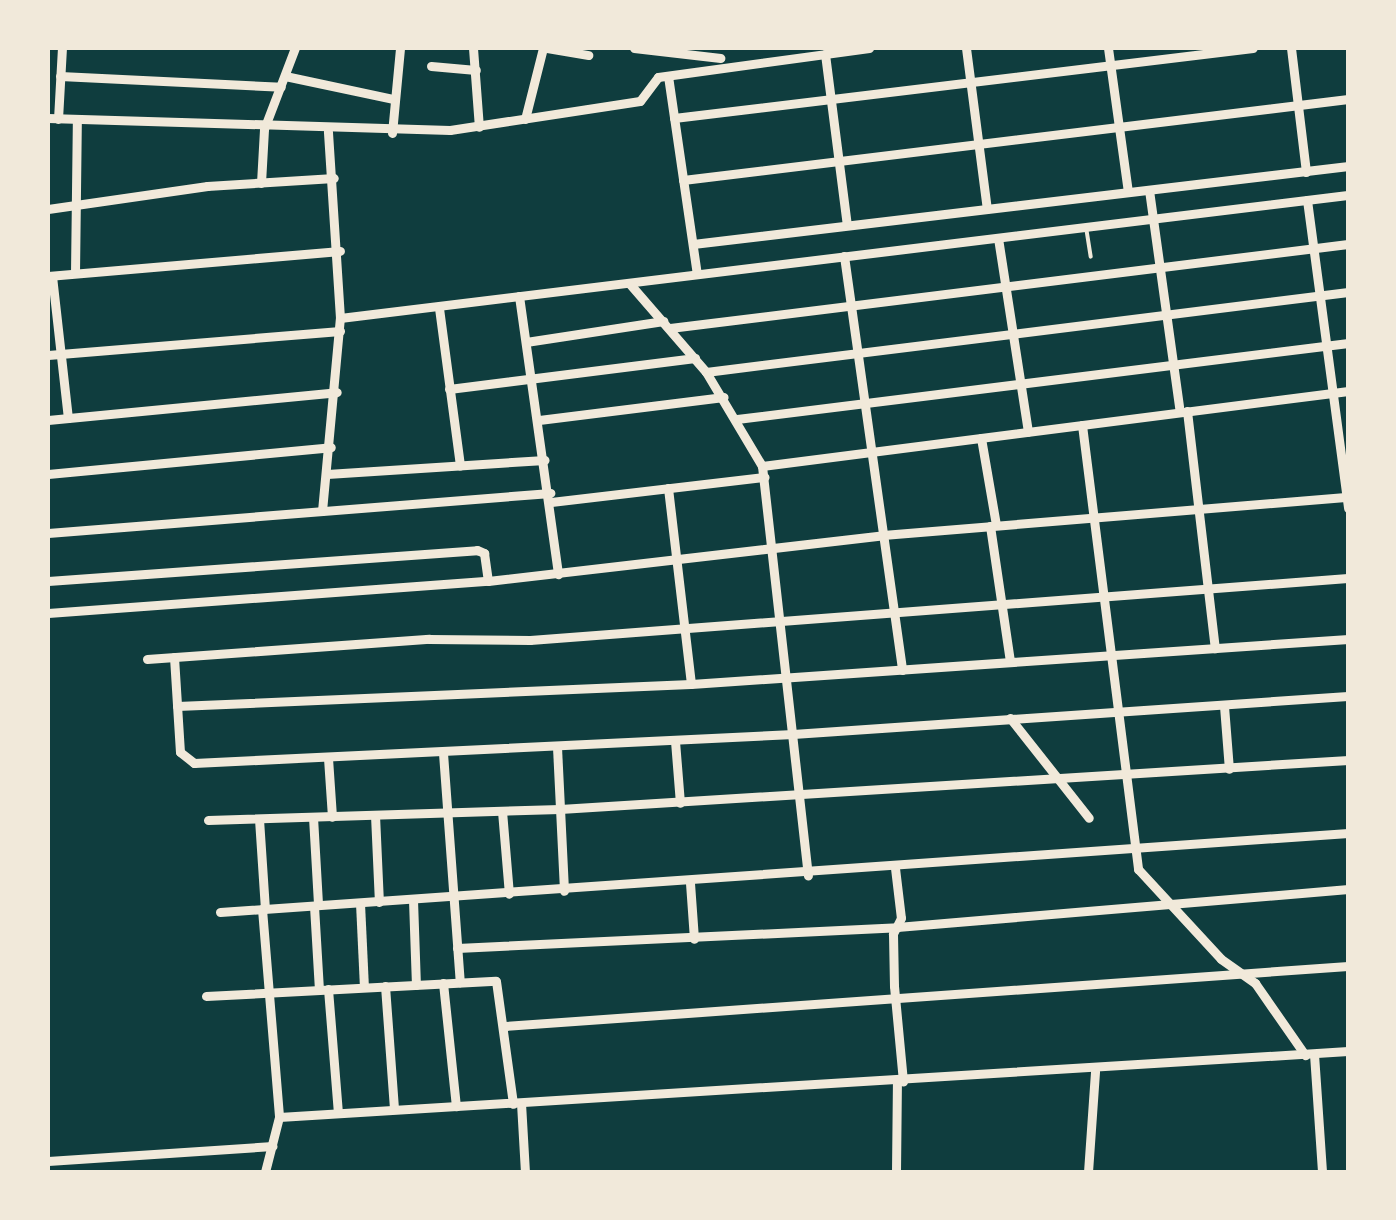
<!DOCTYPE html>
<style>
body{margin:0}
#map{position:relative;width:1396px;height:1220px;overflow:hidden;background:#0f3d3e;font-family:"IBM Plex Serif",serif}
div>[style]{position:absolute}
[style*='--x']{left:calc(var(--x)*1px);top:calc(var(--y)*1px);width:calc(var(--w)*1px);rotate:calc(var(--a)*1deg)}
.service>*{height:4px;margin:-2px;padding:0 2px;transform-origin:2px;border-radius:2px;background:#f1e9da}
.minor>*{height:9px;margin:-4.5px;padding:0 4.5px;transform-origin:4.5px;border-radius:4.5px;background:#f1e9da}
span{translate:-50% -50%;white-space:nowrap;text-align:center;line-height:1.15;-webkit-text-stroke:8px #f1e9da;paint-order:stroke}
.frame{position:absolute;inset:0;border:50px solid #f1e9da;pointer-events:none}
</style>
<div id="map">
<div class="service">
<i style="--x:1086;--y:227;--w:30;--a:81"></i>
</div>
<div class="minor">
<i style="--x:473;--y:48;--w:79;--a:85.7"></i>
<i style="--x:547;--y:48;--w:42;--a:9.7"></i>
<i style="--x:634;--y:48;--w:87;--a:6.6"></i>
<i style="--x:966;--y:48;--w:162;--a:82.6"></i>
<i style="--x:1108;--y:48;--w:145;--a:82.1"></i>
<i style="--x:1291;--y:48;--w:125;--a:83.1"></i>
<i style="--x:825;--y:54;--w:172;--a:82.7"></i>
<i style="--x:431;--y:66;--w:45;--a:5.1"></i>
<i style="--x:60;--y:76;--w:221;--a:2.8"></i>
<i style="--x:285;--y:76;--w:110;--a:12"></i>
<i style="--x:668;--y:76;--w:200;--a:81.7"></i>
<i style="--x:48;--y:118;--w:402;--a:1.7"></i>
<i style="--x:450;--y:130;--w:192;--a:-8.7"></i>
<i style="--x:640;--y:101;--w:30;--a:-53"></i>
<i style="--x:658;--y:77;--w:213;--a:-7.8"></i>
<i style="--x:674;--y:118;--w:583;--a:-6.89"></i>
<i style="--x:58;--y:119;--w:71;--a:-86.8"></i>
<i style="--x:525;--y:119;--w:73;--a:-75.8"></i>
<i style="--x:392;--y:133;--w:85;--a:-84.6"></i>
<i style="--x:683;--y:180;--w:670;--a:-6.94"></i>
<i style="--x:261;--y:183;--w:54;--a:-86.8"></i>
<i style="--x:264;--y:129;--w:87;--a:-69.1"></i>
<i style="--x:1149;--y:190;--w:224;--a:82.1"></i>
<i style="--x:1307;--y:200;--w:311;--a:82.4"></i>
<i style="--x:48;--y:209;--w:161;--a:-8.2"></i>
<i style="--x:207;--y:186;--w:127;--a:-3.6"></i>
<i style="--x:998;--y:238;--w:196;--a:81.2"></i>
<i style="--x:693;--y:244;--w:660;--a:-6.79"></i>
<i style="--x:844;--y:256;--w:418;--a:82"></i>
<i style="--x:75;--y:273;--w:153;--a:-89.3"></i>
<i style="--x:48;--y:276;--w:293;--a:-4.9"></i>
<i style="--x:52;--y:276;--w:143;--a:83.6"></i>
<i style="--x:629;--y:283;--w:118;--a:49.1"></i>
<i style="--x:706;--y:372;--w:109;--a:59.2"></i>
<i style="--x:762;--y:466;--w:412;--a:83.6"></i>
<i style="--x:519;--y:296;--w:281;--a:82"></i>
<i style="--x:439;--y:308;--w:159;--a:82.4"></i>
<i style="--x:340;--y:318;--w:1015;--a:-6.96"></i>
<i style="--x:670;--y:328;--w:683;--a:-7.06"></i>
<i style="--x:526;--y:342;--w:139;--a:-8.7"></i>
<i style="--x:48;--y:355;--w:293;--a:-4.7"></i>
<i style="--x:706;--y:372;--w:647;--a:-7.1"></i>
<i style="--x:449;--y:389;--w:248;--a:-7.2"></i>
<i style="--x:1187;--y:411;--w:239;--a:83.3"></i>
<i style="--x:737;--y:419;--w:616;--a:-7.09"></i>
<i style="--x:48;--y:420;--w:290;--a:-5.5"></i>
<i style="--x:539;--y:420;--w:186;--a:-7.1"></i>
<i style="--x:1082;--y:425;--w:448;--a:82.8"></i>
<i style="--x:1138;--y:869;--w:122;--a:47.3"></i>
<i style="--x:1221;--y:959;--w:42;--a:35.2"></i>
<i style="--x:1255;--y:983;--w:88;--a:55.2"></i>
<i style="--x:981;--y:438;--w:88;--a:80.2"></i>
<i style="--x:762;--y:466;--w:591;--a:-7.29"></i>
<i style="--x:48;--y:474;--w:284;--a:-5.4"></i>
<i style="--x:327;--y:474;--w:218;--a:-3.7"></i>
<i style="--x:668;--y:488;--w:197;--a:83.3"></i>
<i style="--x:551;--y:502;--w:215;--a:-6.7"></i>
<i style="--x:322;--y:511;--w:194;--a:-84.7"></i>
<i style="--x:340;--y:318;--w:187;--a:-93.7"></i>
<i style="--x:990;--y:526;--w:137;--a:81.6"></i>
<i style="--x:48;--y:533;--w:504;--a:-4.56"></i>
<i style="--x:48;--y:581;--w:430;--a:-4.1"></i>
<i style="--x:477;--y:550;--w:8;--a:23"></i>
<i style="--x:484;--y:553;--w:28;--a:82"></i>
<i style="--x:48;--y:613;--w:441;--a:-4.2"></i>
<i style="--x:488;--y:581;--w:398;--a:-6.6"></i>
<i style="--x:883;--y:535;--w:467;--a:-4.7"></i>
<i style="--x:174;--y:657;--w:95;--a:86.4"></i>
<i style="--x:180;--y:752;--w:18;--a:38"></i>
<i style="--x:194;--y:763;--w:600;--a:-2.77"></i>
<i style="--x:793;--y:734;--w:556;--a:-3.92"></i>
<i style="--x:147;--y:659;--w:283;--a:-4.1"></i>
<i style="--x:429;--y:639;--w:101;--a:0.6"></i>
<i style="--x:530;--y:640;--w:820;--a:-4.33"></i>
<i style="--x:177;--y:706;--w:514;--a:-2.45"></i>
<i style="--x:691;--y:684;--w:659;--a:-3.92"></i>
<i style="--x:1224;--y:706;--w:63;--a:85.5"></i>
<i style="--x:1010;--y:718;--w:127;--a:51.7"></i>
<i style="--x:675;--y:741;--w:62;--a:85.4"></i>
<i style="--x:557;--y:747;--w:144;--a:87.2"></i>
<i style="--x:443;--y:753;--w:230;--a:85.8"></i>
<i style="--x:328;--y:758;--w:59;--a:86.1"></i>
<i style="--x:502;--y:811;--w:83;--a:85.2"></i>
<i style="--x:375;--y:815;--w:87;--a:87.4"></i>
<i style="--x:313;--y:817;--w:88;--a:86.7"></i>
<i style="--x:259;--y:819;--w:90;--a:86.2"></i>
<i style="--x:208;--y:820;--w:352;--a:-1.8"></i>
<i style="--x:560;--y:809;--w:790;--a:-3.56"></i>
<i style="--x:895;--y:868;--w:50;--a:83.2"></i>
<i style="--x:901;--y:918;--w:18;--a:117"></i>
<i style="--x:893;--y:934;--w:52;--a:88.9"></i>
<i style="--x:894;--y:986;--w:96;--a:84.6"></i>
<i style="--x:690;--y:883;--w:56;--a:85.9"></i>
<i style="--x:413;--y:900;--w:85;--a:88"></i>
<i style="--x:360;--y:903;--w:84;--a:87.3"></i>
<i style="--x:314;--y:906;--w:84;--a:86.6"></i>
<i style="--x:262;--y:909;--w:209;--a:85.3"></i>
<i style="--x:279;--y:1117;--w:57;--a:104.3"></i>
<i style="--x:220;--y:912;--w:1131;--a:-4.01"></i>
<i style="--x:457;--y:948;--w:441;--a:-2.7"></i>
<i style="--x:897;--y:927;--w:453;--a:-4.8"></i>
<i style="--x:443;--y:983;--w:124;--a:84"></i>
<i style="--x:385;--y:986;--w:123;--a:85.8"></i>
<i style="--x:328;--y:989;--w:124;--a:85.4"></i>
<i style="--x:206;--y:996;--w:290;--a:-3"></i>
<i style="--x:496;--y:981;--w:124;--a:82.1"></i>
<i style="--x:505;--y:1026;--w:845;--a:-4.07"></i>
<i style="--x:1314;--y:1054;--w:118;--a:86.1"></i>
<i style="--x:521;--y:1103;--w:69;--a:86.7"></i>
<i style="--x:279;--y:1117;--w:1071;--a:-3.53"></i>
<i style="--x:48;--y:1161;--w:225;--a:-3.8"></i>
<i style="--x:896;--y:1172;--w:89;--a:-89.4"></i>
<i style="--x:1088;--y:1172;--w:101;--a:-86"></i>
</div>
<div class="frame"></div>
</div>
